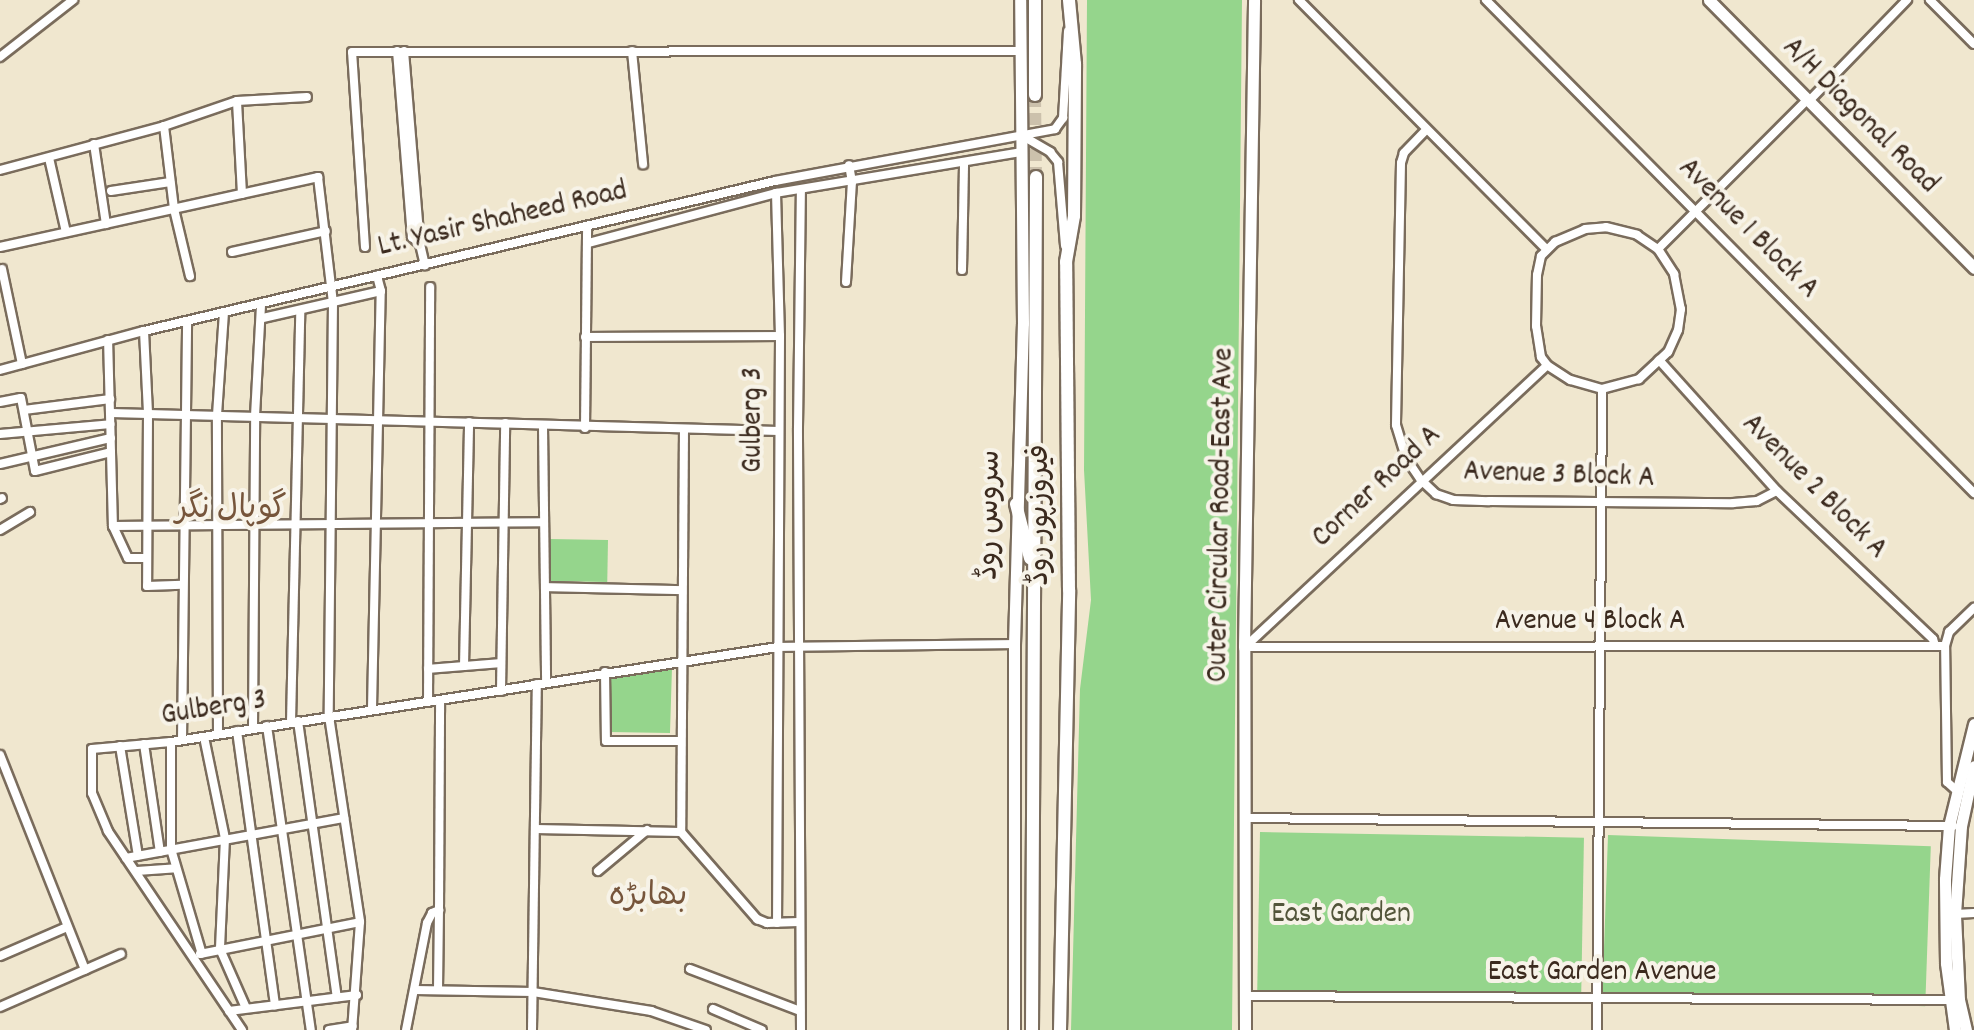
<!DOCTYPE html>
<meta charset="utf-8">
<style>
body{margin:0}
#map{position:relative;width:1974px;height:1030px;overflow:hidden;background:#f0e7cf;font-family:Dekko,"Playpen Sans Arabic",sans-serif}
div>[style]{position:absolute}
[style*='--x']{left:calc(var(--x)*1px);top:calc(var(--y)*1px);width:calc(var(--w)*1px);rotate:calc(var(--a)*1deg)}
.green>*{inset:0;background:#95d58c;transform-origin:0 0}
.primary-tunnel>*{height:12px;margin-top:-6px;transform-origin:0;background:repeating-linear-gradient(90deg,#ccc1ac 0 12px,transparent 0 18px)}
.roads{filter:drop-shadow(2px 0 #7a6c5c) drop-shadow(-2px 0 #7a6c5c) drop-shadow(0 2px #7a6c5c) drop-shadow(0 -2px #7a6c5c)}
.street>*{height:8px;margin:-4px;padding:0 4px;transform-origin:4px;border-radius:4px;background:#fff}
.secondary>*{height:11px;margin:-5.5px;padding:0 5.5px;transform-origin:5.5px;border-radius:5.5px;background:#fff}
.primary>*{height:12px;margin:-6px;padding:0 6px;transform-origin:6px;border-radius:6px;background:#fff}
span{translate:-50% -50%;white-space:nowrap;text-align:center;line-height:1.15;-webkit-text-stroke:8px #f7f3e8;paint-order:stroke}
.street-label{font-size:30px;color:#3b2a1e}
.park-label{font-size:30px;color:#52553a}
.neighbourhood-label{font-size:32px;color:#76553b}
</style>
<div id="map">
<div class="green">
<i style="clip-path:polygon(1087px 0,1242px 0,1232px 1030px,1071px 1030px,1080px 689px,1091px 600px,1084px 470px)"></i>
<i style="left:550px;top:539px;width:58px;height:42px;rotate:1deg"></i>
<i style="clip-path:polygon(672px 667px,670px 733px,609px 732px,608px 677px)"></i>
<i style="left:1260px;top:832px;width:324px;height:166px;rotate:1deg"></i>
<i style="left:1608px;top:835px;width:323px;height:160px;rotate:2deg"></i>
</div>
<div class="primary-tunnel">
<i style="--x:1035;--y:95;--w:82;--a:89.3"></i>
</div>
<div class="roads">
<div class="street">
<i style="--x:1299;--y:0;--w:351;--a:45.2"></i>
<i style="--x:1486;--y:0;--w:694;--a:45.29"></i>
<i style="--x:1930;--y:0;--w:62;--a:45"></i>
<i style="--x:397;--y:51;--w:187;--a:85.4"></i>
<i style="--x:412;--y:237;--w:11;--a:41"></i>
<i style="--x:404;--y:51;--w:194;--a:85.3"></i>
<i style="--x:420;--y:244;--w:22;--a:77"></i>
<i style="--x:632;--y:51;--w:114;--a:84.4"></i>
<i style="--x:0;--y:57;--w:93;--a:-38"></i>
<i style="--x:1809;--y:101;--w:141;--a:-45.9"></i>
<i style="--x:164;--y:126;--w:84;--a:83.1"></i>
<i style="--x:174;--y:209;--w:69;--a:76.6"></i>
<i style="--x:1426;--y:130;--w:32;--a:134"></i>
<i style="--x:1404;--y:153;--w:10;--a:107"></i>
<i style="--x:1401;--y:163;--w:262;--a:91.1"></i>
<i style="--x:1396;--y:425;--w:34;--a:73"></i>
<i style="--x:1406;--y:458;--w:27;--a:56"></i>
<i style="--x:1421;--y:480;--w:21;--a:43"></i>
<i style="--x:1436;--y:494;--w:18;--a:19"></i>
<i style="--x:1453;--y:500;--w:36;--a:2"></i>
<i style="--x:1489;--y:501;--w:244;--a:0.5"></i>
<i style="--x:1733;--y:503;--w:24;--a:-5"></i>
<i style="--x:1757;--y:501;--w:22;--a:-27"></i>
<i style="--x:1021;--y:135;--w:34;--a:30"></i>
<i style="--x:1050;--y:152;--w:13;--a:51"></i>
<i style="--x:1058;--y:162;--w:84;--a:85.2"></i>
<i style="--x:94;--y:144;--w:81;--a:81.5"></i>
<i style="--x:49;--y:158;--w:76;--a:77.1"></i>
<i style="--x:0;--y:170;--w:170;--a:-15"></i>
<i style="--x:164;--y:126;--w:77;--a:-18.9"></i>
<i style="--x:111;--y:191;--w:60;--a:-8.7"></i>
<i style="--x:776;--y:193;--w:143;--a:88.4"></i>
<i style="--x:780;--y:336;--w:587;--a:90.29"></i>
<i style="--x:242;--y:194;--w:93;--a:-93.1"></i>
<i style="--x:237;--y:101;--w:70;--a:-3.3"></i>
<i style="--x:1606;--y:227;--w:32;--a:14"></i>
<i style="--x:1637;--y:235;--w:25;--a:34"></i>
<i style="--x:1658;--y:249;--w:30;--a:57"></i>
<i style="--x:1674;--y:274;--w:36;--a:79"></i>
<i style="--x:1681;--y:309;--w:21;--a:98"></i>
<i style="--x:1678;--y:330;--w:24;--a:114"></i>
<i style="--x:1668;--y:352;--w:40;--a:137"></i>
<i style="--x:1639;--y:379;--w:38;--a:165"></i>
<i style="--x:1602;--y:389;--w:33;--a:-164"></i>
<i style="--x:1570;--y:380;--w:27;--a:-147"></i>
<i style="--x:1547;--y:365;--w:10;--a:-127"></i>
<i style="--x:1541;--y:357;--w:31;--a:-99"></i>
<i style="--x:1536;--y:326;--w:51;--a:-88.9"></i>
<i style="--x:1537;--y:275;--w:19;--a:-78"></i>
<i style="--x:1541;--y:256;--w:20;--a:-45"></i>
<i style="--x:1555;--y:242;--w:33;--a:-23"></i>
<i style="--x:1585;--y:229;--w:21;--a:-5"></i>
<i style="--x:588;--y:243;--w:195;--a:-14.9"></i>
<i style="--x:776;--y:193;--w:247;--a:-9.5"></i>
<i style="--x:0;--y:247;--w:326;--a:-12.4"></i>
<i style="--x:318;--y:177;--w:126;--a:83.2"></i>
<i style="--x:333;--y:302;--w:414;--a:90.6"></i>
<i style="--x:329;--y:716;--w:208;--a:81.4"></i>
<i style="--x:360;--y:922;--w:108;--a:94.2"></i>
<i style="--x:365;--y:247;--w:195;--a:-93.8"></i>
<i style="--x:352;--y:52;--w:668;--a:-0.09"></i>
<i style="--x:1658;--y:249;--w:212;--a:-45"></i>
<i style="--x:232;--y:252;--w:96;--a:-12.6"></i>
<i style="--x:2;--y:269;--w:97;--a:78.1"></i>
<i style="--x:962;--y:270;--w:108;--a:-88.9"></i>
<i style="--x:846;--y:282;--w:100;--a:-86.6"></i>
<i style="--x:852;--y:182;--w:17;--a:-100"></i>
<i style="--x:263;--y:318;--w:121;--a:-12.9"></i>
<i style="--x:144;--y:331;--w:82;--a:87.2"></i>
<i style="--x:148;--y:413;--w:173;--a:90.3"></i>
<i style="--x:147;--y:586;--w:35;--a:-2"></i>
<i style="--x:585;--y:337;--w:195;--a:-0.3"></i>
<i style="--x:1659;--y:360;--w:176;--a:48"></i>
<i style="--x:1777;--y:491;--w:215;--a:43.5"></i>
<i style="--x:1933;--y:639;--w:6;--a:72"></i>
<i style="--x:0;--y:370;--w:149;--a:-15.2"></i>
<i style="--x:144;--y:331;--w:649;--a:-13.37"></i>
<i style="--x:775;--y:181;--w:285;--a:-10.5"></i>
<i style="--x:1055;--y:129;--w:14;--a:-54"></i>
<i style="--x:1063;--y:118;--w:87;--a:-86.7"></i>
<i style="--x:0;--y:402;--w:21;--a:-11"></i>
<i style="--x:21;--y:398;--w:74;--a:79.1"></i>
<i style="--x:35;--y:471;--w:78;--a:-14"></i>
<i style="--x:111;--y:452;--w:112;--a:-91.5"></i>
<i style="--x:24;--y:410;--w:87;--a:-7.3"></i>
<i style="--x:111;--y:413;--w:668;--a:1.54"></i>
<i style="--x:543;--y:427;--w:256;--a:89.3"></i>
<i style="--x:585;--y:428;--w:202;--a:-89.4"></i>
<i style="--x:684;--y:429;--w:403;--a:90.4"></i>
<i style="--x:681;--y:832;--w:116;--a:48.9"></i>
<i style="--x:757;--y:919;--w:11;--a:22"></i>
<i style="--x:767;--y:923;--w:32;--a:-2"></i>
<i style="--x:0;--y:434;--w:111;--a:-5.1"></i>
<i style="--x:111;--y:452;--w:74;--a:88.5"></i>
<i style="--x:113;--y:526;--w:35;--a:65"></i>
<i style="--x:128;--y:558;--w:19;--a:0"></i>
<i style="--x:0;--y:464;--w:114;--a:-13.2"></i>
<i style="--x:0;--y:499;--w:2;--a:-27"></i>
<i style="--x:113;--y:526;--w:431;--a:-0.5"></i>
<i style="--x:0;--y:530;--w:35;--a:-31"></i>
<i style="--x:545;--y:587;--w:137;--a:1.3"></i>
<i style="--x:1244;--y:647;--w:701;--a:-0.08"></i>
<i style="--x:1245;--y:647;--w:413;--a:-43"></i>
<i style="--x:464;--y:666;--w:244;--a:-88.8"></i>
<i style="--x:428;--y:669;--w:73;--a:-4.7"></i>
<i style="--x:605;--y:672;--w:69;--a:89.2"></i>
<i style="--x:606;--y:741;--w:75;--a:0"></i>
<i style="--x:501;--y:691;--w:268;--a:-89.1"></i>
<i style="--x:428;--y:702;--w:415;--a:-89.7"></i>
<i style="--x:372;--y:708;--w:417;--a:-88.8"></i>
<i style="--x:381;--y:291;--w:16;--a:-105"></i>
<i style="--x:298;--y:721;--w:279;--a:82"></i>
<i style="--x:291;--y:722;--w:412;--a:-88.7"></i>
<i style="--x:267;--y:726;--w:307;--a:81.8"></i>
<i style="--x:253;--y:728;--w:312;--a:-89.6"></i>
<i style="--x:255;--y:416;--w:112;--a:-86.9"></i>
<i style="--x:237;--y:731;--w:277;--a:82.1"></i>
<i style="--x:218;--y:734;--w:319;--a:-90.2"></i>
<i style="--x:217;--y:415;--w:102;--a:-86.1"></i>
<i style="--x:204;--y:737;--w:103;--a:78.3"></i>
<i style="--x:225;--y:838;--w:111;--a:92.6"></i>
<i style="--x:220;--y:949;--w:64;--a:66.2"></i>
<i style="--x:182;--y:740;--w:418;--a:-89.3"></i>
<i style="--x:171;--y:742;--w:107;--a:90"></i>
<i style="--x:171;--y:849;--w:109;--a:73.6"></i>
<i style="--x:144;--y:744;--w:109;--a:81.6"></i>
<i style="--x:120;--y:746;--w:111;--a:80.7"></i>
<i style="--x:0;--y:755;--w:231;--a:68.4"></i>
<i style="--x:1956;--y:790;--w:12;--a:-138"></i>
<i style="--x:1947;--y:782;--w:136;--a:-90.8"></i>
<i style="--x:1945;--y:646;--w:15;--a:-74"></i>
<i style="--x:1949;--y:632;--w:35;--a:-44"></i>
<i style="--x:1246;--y:818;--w:707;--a:0.65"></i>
<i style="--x:536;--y:829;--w:145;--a:1.2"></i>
<i style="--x:126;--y:858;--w:222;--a:-10.4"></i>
<i style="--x:137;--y:871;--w:39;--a:-4"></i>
<i style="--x:598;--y:871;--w:64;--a:-39.9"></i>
<i style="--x:1955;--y:914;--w:19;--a:-3"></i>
<i style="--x:200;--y:954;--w:163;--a:-11.3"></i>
<i style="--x:0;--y:956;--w:73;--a:-23.4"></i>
<i style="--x:690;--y:969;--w:118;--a:20.9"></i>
<i style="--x:415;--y:990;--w:118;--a:1"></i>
<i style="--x:533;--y:992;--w:120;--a:9.1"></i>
<i style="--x:651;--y:1011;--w:58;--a:19.1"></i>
<i style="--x:438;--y:990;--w:80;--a:-89.3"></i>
<i style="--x:1244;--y:996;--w:712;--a:0.32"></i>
<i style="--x:0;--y:1007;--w:132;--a:-23.7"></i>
<i style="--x:713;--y:1009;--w:53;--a:23.2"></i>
<i style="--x:229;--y:1011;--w:129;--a:-7.1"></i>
<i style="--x:242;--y:1030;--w:240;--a:-124"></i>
<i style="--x:108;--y:831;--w:41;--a:-112.8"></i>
<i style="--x:92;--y:793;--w:44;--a:-90"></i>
<i style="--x:92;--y:749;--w:79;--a:-5.1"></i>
<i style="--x:171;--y:742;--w:614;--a:-8.9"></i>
<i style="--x:778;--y:647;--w:236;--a:-0.7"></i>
<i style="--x:329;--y:1030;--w:24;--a:-9"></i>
<i style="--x:406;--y:1030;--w:109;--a:-78.9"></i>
<i style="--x:427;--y:923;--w:11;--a:-63"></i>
<i style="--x:432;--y:913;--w:8;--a:-23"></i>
<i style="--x:439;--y:910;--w:210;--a:-89.7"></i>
<i style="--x:532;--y:1030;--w:346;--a:-89.2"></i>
<i style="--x:801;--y:1030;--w:602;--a:-90.29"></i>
<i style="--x:798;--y:428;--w:238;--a:-89.3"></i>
<i style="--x:1597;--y:1030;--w:641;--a:-89.55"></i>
</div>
<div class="secondary">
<i style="--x:1709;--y:0;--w:377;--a:45.3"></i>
<i style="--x:1014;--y:1030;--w:386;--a:-90"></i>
<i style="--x:1014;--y:644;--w:321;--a:-88.4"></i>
<i style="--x:1023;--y:323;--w:323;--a:-90.5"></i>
<i style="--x:1245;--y:1030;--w:383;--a:-90.1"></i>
<i style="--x:1244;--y:647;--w:647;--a:-89.11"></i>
<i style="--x:1955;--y:1030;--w:68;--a:-97.7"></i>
<i style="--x:1946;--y:963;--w:84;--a:-90.7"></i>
<i style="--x:1945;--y:879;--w:53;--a:-85.7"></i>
<i style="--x:1949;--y:826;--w:105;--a:-76.2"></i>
<i style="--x:1966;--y:1030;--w:31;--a:-103"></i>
<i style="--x:1959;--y:1000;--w:86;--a:-92.7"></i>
<i style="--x:1955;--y:914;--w:88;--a:-86.1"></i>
<i style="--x:1961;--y:826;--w:61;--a:-77.8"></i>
</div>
<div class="primary">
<i style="--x:1035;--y:95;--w:95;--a:-90"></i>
<i style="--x:1016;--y:504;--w:56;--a:75.5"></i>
<i style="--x:1032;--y:1030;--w:853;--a:-89.73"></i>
<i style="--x:1060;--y:1030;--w:440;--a:-88.8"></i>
<i style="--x:1069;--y:590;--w:328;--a:-90.5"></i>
<i style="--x:1066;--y:262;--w:47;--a:-80.1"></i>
<i style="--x:1074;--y:216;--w:152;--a:-89.6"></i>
<i style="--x:1075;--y:64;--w:64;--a:-95.4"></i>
</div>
</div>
<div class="street-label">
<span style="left:1859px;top:117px;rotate:45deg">A/H Diagonal Road</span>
<span style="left:503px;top:221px;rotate:-13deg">Lt. Yasir Shaheed Road</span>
<span style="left:1747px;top:230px;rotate:45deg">Avenue 1 Block A</span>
<span style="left:755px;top:420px;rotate:-90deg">Gulberg 3</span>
<span style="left:1559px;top:477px;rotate:2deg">Avenue 3 Block A</span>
<span style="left:1378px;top:488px;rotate:-43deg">Corner Road A</span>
<span style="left:1813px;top:488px;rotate:45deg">Avenue 2 Block A</span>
<span style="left:992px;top:515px;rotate:-89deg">سروس روڈ</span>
<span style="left:1042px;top:515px;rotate:-90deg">فیروزپور روڈ</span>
<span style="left:1223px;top:515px;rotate:-89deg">Outer Circular Road-East Ave</span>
<span style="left:1590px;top:623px">Avenue 4 Block A</span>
<span style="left:214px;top:710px;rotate:-9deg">Gulberg 3</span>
<span style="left:1602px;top:974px">East Garden Avenue</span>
</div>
<div class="park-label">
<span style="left:1341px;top:916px">East Garden</span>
</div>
<div class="neighbourhood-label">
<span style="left:231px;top:511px">گوپال نگر</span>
<span style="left:648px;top:898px">بھابڑہ</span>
</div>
</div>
